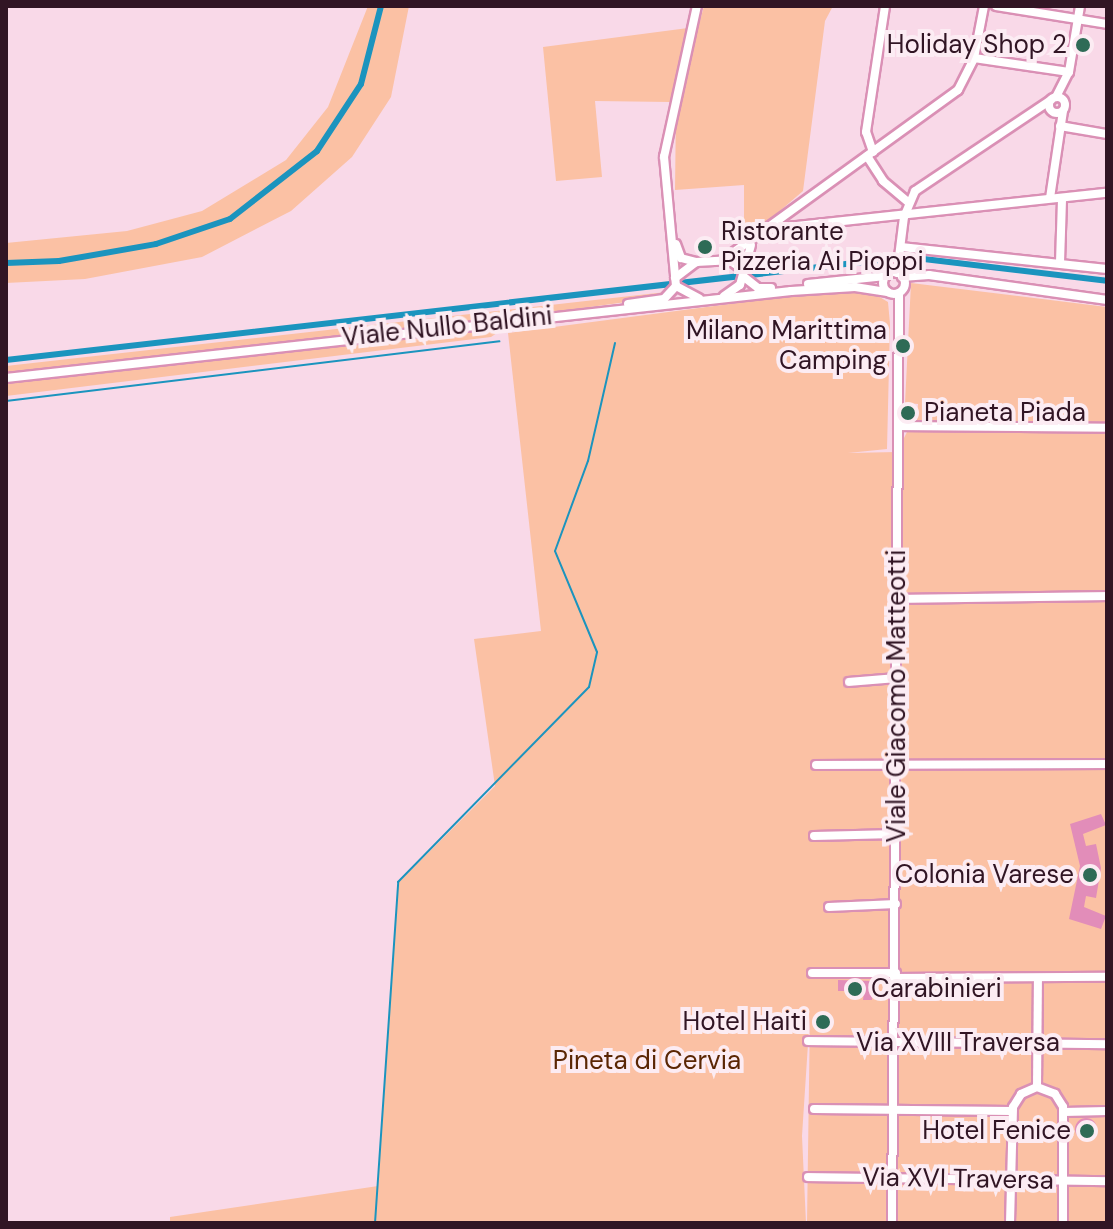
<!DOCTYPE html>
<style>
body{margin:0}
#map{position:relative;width:1113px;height:1229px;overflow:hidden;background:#f9d9e8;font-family:"DM Sans",sans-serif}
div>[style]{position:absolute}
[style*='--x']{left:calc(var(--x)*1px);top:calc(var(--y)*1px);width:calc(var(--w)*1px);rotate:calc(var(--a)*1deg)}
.green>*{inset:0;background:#fbc1a4}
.stream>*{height:2px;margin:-1px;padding:0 1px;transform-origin:1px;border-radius:1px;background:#1b94be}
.canal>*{height:6px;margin:-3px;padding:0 3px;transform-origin:3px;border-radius:3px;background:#1b94be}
.building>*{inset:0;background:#e28db9}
.round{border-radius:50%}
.roads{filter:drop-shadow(2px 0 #da90b5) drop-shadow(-2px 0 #da90b5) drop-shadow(0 2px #da90b5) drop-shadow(0 -2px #da90b5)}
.minor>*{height:8px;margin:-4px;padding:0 4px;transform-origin:4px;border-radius:4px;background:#fff}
.minor>.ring{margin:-4px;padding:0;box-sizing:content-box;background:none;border:8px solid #fff;border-radius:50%}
.dots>*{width:22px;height:22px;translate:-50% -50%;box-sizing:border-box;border:4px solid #fcecf3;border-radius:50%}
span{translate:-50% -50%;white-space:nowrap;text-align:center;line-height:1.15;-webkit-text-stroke:8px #fcecf3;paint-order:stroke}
.poi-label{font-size:26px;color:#311524}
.right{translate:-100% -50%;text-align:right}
.left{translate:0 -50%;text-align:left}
.street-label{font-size:26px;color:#311524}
.park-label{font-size:26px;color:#5a2604}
.frame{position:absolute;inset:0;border:8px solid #311524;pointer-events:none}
</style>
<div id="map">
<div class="green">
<i style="clip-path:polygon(368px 6px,409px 6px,391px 97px,352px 157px,291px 211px,202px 257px,85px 279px,6px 283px,6px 243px,127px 231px,202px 211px,286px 160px,328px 107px)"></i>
<i style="clip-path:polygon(704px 6px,833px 6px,825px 21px,803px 191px,753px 234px,744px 232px,744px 185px,675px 190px,676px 108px)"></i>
<i style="clip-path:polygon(688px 28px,670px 102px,595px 101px,602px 177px,556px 181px,543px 47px)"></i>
<i style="clip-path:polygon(911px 283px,1107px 307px,1107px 422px,917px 420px,918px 404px,905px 403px)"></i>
<i style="clip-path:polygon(843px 289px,871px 292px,888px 302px,890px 324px,887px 449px,848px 453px,897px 452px,908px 430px,1107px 432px,1107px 1223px,807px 1223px,810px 1013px,802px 1136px,806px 1223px,170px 1223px,170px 1217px,378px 1186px,398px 883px,495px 786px,474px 639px,541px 631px,508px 333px)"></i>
<i style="clip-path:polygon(666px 292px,662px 297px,583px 308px,6px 375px,6px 366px)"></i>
<i style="clip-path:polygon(507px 326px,491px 337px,6px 396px,6px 381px)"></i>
</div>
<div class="stream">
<i style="--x:6;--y:401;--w:497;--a:-6.9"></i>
<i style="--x:375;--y:1223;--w:342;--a:-86.1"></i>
<i style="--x:398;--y:882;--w:273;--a:-45.6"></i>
<i style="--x:589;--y:687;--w:36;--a:-77"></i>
<i style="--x:597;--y:652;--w:109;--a:-112.6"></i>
<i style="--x:555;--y:551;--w:96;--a:-69.9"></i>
<i style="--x:588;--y:461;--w:121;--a:-77.1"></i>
</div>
<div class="canal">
<i style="--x:6;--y:263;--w:53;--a:-2.2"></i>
<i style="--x:59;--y:261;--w:98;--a:-9.9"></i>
<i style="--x:156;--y:244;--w:78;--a:-18.7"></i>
<i style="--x:230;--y:219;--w:110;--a:-38"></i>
<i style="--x:317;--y:151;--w:80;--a:-56.7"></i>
<i style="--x:361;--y:84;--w:81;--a:-75.6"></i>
<i style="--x:6;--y:360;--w:907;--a:-6.52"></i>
<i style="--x:907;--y:257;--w:201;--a:6.8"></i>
</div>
<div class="building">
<i style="clip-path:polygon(1101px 814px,1106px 825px,1083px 834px,1086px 846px,1096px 844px,1101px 868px,1096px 898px,1086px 896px,1084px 907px,1106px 916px,1101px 929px,1069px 919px,1080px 866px,1070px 824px)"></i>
<i style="clip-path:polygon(838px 980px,874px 981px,872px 1000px,863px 1000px,864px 991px,838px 991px)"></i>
<i class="round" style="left:1075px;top:1118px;width:22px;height:22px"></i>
</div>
<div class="roads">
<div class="minor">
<i style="--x:996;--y:6;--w:112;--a:9.2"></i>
<i style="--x:974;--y:58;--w:96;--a:8.4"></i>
<i style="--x:1056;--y:97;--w:28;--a:-63"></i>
<i style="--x:1069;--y:72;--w:67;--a:-80.5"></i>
<i class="ring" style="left:1049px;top:97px;width:8px;height:8px"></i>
<i style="--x:1060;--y:126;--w:48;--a:9.7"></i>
<i style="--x:873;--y:152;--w:21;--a:-109"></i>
<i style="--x:866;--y:132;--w:127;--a:-81.4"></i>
<i style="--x:867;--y:156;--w:30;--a:57"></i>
<i style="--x:883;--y:181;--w:33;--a:40"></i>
<i style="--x:1050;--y:198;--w:88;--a:-81.5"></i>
<i style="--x:768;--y:229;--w:341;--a:-6.1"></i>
<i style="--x:676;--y:244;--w:15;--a:70"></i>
<i style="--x:681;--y:258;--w:16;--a:15"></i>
<i style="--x:901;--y:247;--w:207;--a:6.1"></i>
<i style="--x:723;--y:260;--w:290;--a:-35.9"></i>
<i style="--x:958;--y:90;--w:36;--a:-63"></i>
<i style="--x:974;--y:58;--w:53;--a:-79.1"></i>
<i style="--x:1060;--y:263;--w:65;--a:-88.2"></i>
<i class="ring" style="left:883px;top:272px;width:14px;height:14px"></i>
<i style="--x:897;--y:273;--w:56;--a:-82.9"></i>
<i style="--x:904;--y:217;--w:28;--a:-67"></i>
<i style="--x:915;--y:191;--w:164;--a:-33.8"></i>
<i style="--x:744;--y:277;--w:18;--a:38"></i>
<i style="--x:758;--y:288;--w:13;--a:0"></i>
<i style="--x:902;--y:277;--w:27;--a:-4"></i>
<i style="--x:929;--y:275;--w:180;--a:8"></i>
<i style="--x:675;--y:278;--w:26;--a:-37"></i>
<i style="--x:696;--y:262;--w:33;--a:-3"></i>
<i style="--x:729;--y:260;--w:18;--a:34"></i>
<i style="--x:808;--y:284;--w:78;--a:-5.9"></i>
<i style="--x:676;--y:286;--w:26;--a:28"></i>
<i style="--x:724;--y:296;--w:19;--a:-35"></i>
<i style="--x:740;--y:285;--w:41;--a:-74.6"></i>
<i style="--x:628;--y:304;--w:36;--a:-8"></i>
<i style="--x:664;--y:299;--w:18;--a:-47"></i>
<i style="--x:676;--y:286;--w:130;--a:-95.3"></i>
<i style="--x:664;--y:157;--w:155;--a:-77.7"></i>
<i style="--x:6;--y:378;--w:790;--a:-6.32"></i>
<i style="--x:791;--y:291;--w:64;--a:-3.6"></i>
<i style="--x:855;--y:287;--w:33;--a:9"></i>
<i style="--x:898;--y:426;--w:209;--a:0.5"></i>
<i style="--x:897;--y:599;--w:210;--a:-0.8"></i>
<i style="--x:849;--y:682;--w:47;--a:-4.9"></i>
<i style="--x:816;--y:765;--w:291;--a:-0.2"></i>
<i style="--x:814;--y:836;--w:82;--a:-1.4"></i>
<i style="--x:829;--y:907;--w:67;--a:-2.6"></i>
<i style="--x:812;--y:973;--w:84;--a:0"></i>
<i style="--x:896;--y:978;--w:211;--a:-0.3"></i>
<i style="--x:808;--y:1041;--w:299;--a:0.6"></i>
<i style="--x:1037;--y:1087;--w:109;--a:-89.5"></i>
<i style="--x:814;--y:1109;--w:198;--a:0.6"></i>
<i style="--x:1064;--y:1112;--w:43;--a:-1.3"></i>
<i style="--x:808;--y:1177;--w:299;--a:0.8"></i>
<i style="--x:892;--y:1223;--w:930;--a:-89.57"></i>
<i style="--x:1010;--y:1223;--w:116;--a:-88.5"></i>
<i style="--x:1013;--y:1107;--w:15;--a:-58"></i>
<i style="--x:1021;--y:1094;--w:17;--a:-24"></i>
<i style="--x:1037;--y:1087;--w:19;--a:21"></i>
<i style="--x:1055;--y:1094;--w:15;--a:58"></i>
<i style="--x:1063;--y:1107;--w:116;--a:90"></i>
</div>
</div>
<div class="dots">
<i style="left:1083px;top:45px;background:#2e6b56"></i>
<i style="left:705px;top:247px;background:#2e6b56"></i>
<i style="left:903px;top:346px;background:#2e6b56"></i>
<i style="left:908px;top:413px;background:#2e6b56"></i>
<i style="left:1090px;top:875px;background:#2e6b56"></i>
<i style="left:855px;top:989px;background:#2e6b56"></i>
<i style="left:823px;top:1022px;background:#2e6b56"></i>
<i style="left:1087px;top:1131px;background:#2e6b56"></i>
</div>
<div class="poi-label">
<span class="right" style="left:1067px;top:45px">Holiday Shop 2</span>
<span class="left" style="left:721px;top:247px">Ristorante<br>Pizzeria Ai Pioppi</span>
<span class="right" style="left:887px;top:346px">Milano Marittima<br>Camping</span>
<span class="left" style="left:924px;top:413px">Pianeta Piada</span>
<span class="right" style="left:1074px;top:875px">Colonia Varese</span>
<span class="left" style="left:871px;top:989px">Carabinieri</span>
<span class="right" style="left:807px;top:1022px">Hotel Haiti</span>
<span class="right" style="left:1071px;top:1131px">Hotel Fenice</span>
</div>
<div class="street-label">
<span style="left:447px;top:327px;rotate:-6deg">Viale Nullo Baldini</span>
<span style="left:897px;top:696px;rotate:-90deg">Viale Giacomo Matteotti</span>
<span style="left:958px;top:1043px">Via XVIII Traversa</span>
<span style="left:958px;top:1179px;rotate:1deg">Via XVI Traversa</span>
</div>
<div class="park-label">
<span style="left:647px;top:1061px">Pineta di Cervia</span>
</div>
<div class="frame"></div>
</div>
